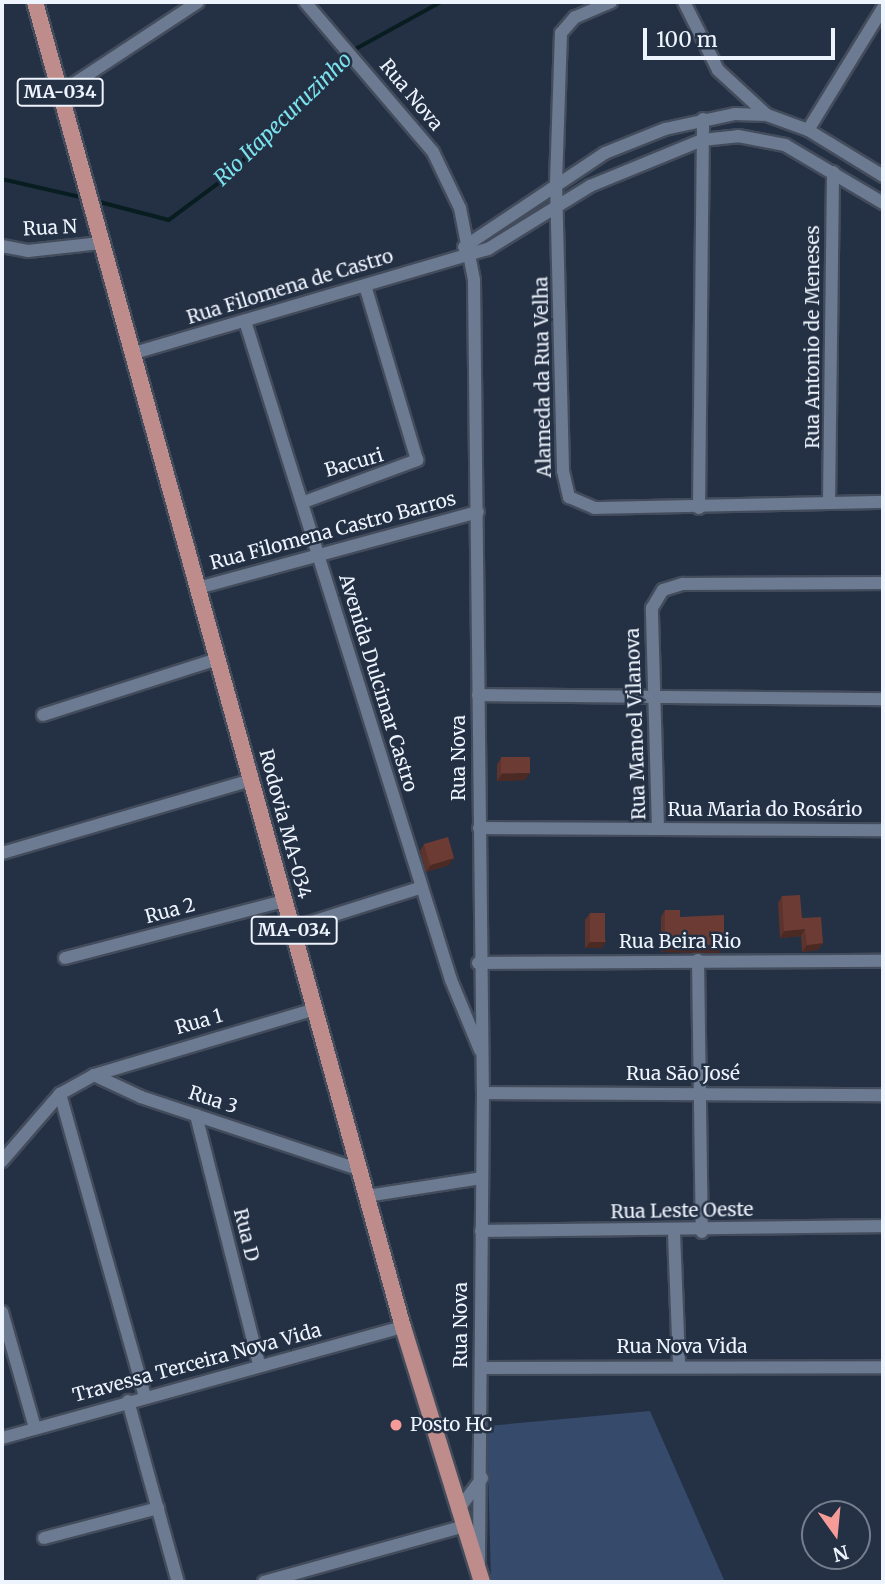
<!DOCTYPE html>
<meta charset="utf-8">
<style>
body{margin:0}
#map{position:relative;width:885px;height:1584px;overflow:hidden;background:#243043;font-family:Merriweather,serif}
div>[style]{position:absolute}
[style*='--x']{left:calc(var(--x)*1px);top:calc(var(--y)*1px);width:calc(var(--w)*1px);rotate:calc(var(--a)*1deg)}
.green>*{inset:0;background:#364a6b}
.stream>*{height:3.5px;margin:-1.75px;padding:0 1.75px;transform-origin:1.75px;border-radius:1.75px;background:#081d20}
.roads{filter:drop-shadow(2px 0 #434c5c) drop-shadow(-2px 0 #434c5c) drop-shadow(0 2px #434c5c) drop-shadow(0 -2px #434c5c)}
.minor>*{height:12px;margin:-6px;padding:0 6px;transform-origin:6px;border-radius:6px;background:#6c7b91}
.major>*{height:16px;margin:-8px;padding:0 8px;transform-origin:8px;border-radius:8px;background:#be8c8a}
.wall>*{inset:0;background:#5d342d}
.shaded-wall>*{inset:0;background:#4c2a24}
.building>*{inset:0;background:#6c3c34;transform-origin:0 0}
.dots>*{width:19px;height:19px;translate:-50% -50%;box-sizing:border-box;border:4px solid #243043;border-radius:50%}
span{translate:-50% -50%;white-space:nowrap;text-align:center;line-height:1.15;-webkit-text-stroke:5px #243043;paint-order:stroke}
.shield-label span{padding:2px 5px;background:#243043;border:2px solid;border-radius:5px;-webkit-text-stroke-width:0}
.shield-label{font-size:18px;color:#eef4fe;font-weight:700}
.street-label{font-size:19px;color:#eef4fe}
.poi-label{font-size:19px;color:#eef4fe}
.left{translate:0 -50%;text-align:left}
.water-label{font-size:21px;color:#7ae3ee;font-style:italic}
.frame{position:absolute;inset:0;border:4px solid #eef4fe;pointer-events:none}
.north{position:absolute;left:801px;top:1500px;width:70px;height:70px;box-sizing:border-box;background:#243043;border:2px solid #757e8e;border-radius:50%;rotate:165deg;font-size:19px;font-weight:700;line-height:28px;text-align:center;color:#eef4fe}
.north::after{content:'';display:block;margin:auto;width:24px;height:32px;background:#f59b98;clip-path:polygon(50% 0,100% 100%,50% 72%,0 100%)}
.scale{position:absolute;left:643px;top:28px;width:192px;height:32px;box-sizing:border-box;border:4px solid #eef4fe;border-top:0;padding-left:9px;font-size:21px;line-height:24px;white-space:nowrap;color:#eef4fe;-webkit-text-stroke:5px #243043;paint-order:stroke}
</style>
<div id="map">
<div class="green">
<i style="clip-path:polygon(650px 1411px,725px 1582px,491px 1582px,487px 1426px)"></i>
</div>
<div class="stream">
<i style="--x:352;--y:51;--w:102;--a:-28.8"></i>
<i style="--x:2;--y:179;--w:85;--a:12.9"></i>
<i style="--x:96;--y:201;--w:75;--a:14.6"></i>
<i style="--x:169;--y:220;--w:72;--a:-36.6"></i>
<i style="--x:227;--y:177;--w:170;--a:-45.2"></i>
</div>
<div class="roads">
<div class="minor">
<i style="--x:305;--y:2;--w:197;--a:49.5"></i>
<i style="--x:433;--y:152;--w:62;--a:64.3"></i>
<i style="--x:460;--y:208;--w:73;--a:79"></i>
<i style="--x:474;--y:280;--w:813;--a:89.37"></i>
<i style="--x:483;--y:1093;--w:473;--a:90.5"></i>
<i style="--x:611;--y:2;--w:39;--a:157"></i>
<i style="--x:575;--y:17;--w:21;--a:131"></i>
<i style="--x:561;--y:33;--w:150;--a:91.9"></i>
<i style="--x:556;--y:183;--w:288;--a:88.6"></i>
<i style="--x:563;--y:471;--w:27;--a:77"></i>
<i style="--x:569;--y:497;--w:28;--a:23"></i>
<i style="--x:595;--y:508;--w:288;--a:-1.2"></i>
<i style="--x:684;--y:2;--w:76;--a:63.4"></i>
<i style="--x:718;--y:70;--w:67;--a:42.6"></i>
<i style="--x:60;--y:93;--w:165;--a:-33.4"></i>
<i style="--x:808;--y:130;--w:143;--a:-58.4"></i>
<i style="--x:2;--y:246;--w:26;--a:11"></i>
<i style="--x:28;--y:251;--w:73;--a:-6.3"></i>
<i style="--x:464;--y:247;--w:169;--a:-33.7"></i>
<i style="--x:605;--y:153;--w:65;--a:-21.8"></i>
<i style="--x:665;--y:129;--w:72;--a:-12.1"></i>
<i style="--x:735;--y:114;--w:32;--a:2"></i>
<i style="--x:767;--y:115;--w:44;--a:20.1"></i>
<i style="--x:808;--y:130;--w:88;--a:31.5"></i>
<i style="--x:245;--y:321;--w:690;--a:72.64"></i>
<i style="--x:451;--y:980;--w:76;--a:67.5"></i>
<i style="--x:134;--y:353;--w:369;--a:-16.4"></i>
<i style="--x:488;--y:249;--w:120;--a:-31.7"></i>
<i style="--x:590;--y:186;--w:121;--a:-22.3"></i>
<i style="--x:702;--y:140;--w:36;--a:-6"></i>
<i style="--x:738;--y:136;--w:48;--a:10.8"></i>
<i style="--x:785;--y:145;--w:114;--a:30.6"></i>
<i style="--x:304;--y:502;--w:121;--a:-20.4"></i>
<i style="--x:417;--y:460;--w:182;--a:-106.6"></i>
<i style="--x:829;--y:503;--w:331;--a:-89.3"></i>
<i style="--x:699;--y:508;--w:389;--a:-89.4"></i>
<i style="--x:198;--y:588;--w:290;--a:-15.2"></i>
<i style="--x:478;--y:695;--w:405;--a:0.6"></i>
<i style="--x:43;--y:715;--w:183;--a:-17.8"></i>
<i style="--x:479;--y:828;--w:404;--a:0.3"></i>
<i style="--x:658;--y:829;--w:221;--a:-91.6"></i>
<i style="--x:652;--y:608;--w:21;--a:-59"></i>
<i style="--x:663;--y:590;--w:21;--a:-17"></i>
<i style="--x:683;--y:584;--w:200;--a:-0.3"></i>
<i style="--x:2;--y:853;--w:260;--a:-16.3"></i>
<i style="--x:293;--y:928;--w:135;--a:-17.6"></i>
<i style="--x:65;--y:958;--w:226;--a:-14.6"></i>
<i style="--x:698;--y:960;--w:272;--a:89.2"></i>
<i style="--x:478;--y:963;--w:405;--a:-0.3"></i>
<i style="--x:94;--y:1075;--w:232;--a:-16.6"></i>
<i style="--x:483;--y:1093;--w:400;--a:0.3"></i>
<i style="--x:60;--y:1094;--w:314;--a:74.3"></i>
<i style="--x:196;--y:1115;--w:257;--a:75.8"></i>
<i style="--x:2;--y:1161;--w:89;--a:-49.1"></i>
<i style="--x:60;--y:1094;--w:39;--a:-29"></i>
<i style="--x:94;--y:1075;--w:52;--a:25.1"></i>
<i style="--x:141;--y:1097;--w:231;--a:18.4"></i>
<i style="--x:367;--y:1196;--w:116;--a:-8.9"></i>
<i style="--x:481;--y:1231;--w:402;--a:-0.7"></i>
<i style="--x:674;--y:1233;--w:132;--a:87.8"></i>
<i style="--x:2;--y:1312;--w:121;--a:74.1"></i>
<i style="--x:481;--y:1368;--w:402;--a:-0.1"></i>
<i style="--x:128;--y:1401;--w:188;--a:74.6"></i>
<i style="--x:2;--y:1438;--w:416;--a:-15.5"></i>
<i style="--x:458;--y:1510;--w:40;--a:-53"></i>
<i style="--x:44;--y:1538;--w:118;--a:-14.7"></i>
<i style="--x:264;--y:1582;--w:208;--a:-15.6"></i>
</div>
<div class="major">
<i style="--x:35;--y:2;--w:1375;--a:74.48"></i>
<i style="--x:403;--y:1327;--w:267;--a:72.8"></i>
</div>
</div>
<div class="wall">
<i style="clip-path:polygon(501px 758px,525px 780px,497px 781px,497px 765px)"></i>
<i style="clip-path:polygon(424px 844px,449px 865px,426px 872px,420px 851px)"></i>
<i style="clip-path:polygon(782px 896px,823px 943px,818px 950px,802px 952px,801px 936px,780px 938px,778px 903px)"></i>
<i style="clip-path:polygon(665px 910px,719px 953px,661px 952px,661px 917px)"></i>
<i style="clip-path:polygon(590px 913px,606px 941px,602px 948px,585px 948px,585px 920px)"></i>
</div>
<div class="shaded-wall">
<i style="clip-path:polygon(530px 773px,525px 780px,497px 781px,502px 774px)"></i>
<i style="clip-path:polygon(454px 858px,449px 865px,426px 872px,431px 865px)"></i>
<i style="clip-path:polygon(805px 929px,801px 936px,780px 938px,784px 931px)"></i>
<i style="clip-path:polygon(606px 941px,602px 948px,585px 948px,590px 942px)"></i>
<i style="clip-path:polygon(823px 943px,818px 950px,802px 952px,807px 945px)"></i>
<i style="clip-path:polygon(665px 945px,724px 946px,719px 953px,661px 952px)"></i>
</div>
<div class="building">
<i style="left:530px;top:757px;width:16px;height:29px;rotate:90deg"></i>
<i style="left:448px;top:837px;width:22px;height:25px;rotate:74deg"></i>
<i style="clip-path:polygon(800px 895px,802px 918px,821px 917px,823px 943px,807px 945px,805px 929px,784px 931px,782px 896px)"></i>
<i style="clip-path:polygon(665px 910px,680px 910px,680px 917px,724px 915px,724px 946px,665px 945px)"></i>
<i style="left:590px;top:913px;width:15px;height:29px"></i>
</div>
<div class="dots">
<i style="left:396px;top:1425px;background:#f59b98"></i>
</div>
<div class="shield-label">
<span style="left:60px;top:92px">MA-034</span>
<span style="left:294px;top:930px">MA-034</span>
</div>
<div class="street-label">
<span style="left:411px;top:95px;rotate:50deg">Rua Nova</span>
<span style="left:50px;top:228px;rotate:-3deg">Rua N</span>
<span style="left:290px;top:287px;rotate:-17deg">Rua Filomena de Castro</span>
<span style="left:813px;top:337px;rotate:-90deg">Rua Antonio de Meneses</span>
<span style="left:543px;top:377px;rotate:-91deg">Alameda da Rua Velha</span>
<span style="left:354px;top:463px;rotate:-16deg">Bacuri</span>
<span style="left:333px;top:531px;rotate:-15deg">Rua Filomena Castro Barros</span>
<span style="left:378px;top:683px;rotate:73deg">Avenida Dulcimar Castro</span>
<span style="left:636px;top:724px;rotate:-92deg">Rua Manoel Vilanova</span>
<span style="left:459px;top:758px;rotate:-90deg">Rua Nova</span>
<span style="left:765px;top:810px">Rua Maria do Rosário</span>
<span style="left:285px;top:824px;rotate:75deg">Rodovia MA-034</span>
<span style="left:170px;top:911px;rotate:-15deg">Rua 2</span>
<span style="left:680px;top:942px">Rua Beira Rio</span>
<span style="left:199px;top:1022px;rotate:-16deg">Rua 1</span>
<span style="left:683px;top:1074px">Rua São José</span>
<span style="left:213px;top:1100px;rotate:18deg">Rua 3</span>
<span style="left:682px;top:1211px;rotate:-1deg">Rua Leste Oeste</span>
<span style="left:246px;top:1235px;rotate:76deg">Rua D</span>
<span style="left:461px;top:1325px;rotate:-90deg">Rua Nova</span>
<span style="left:682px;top:1347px">Rua Nova Vida</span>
<span style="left:197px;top:1363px;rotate:-15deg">Travessa Terceira Nova Vida</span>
</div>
<div class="poi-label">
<span class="left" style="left:410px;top:1425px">Posto HC</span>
</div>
<div class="water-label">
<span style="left:283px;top:119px;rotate:-44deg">Rio Itapecuruzinho</span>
</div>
<div class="frame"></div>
<div class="north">N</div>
<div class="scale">100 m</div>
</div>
